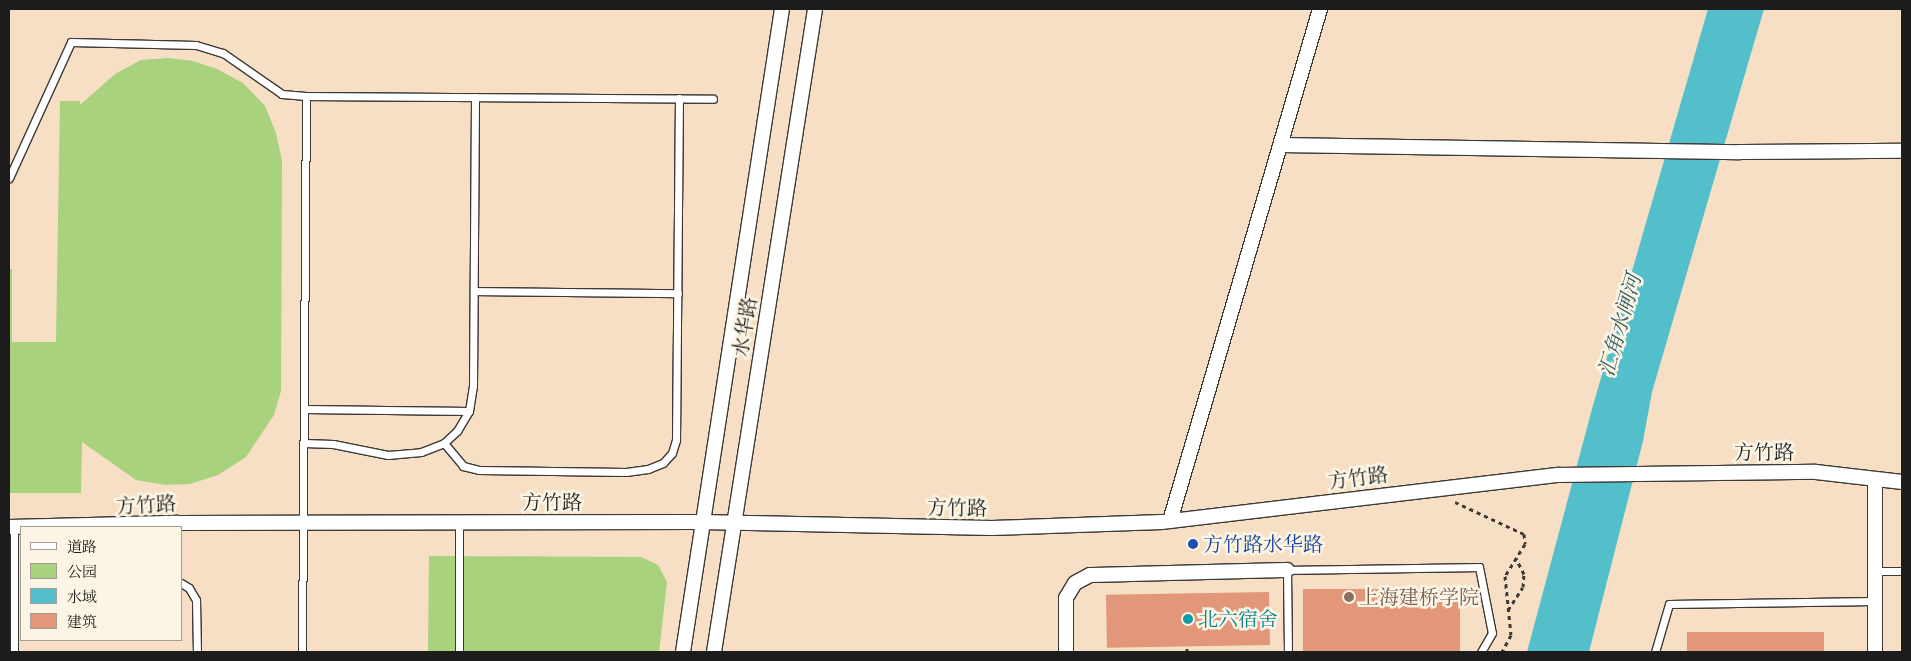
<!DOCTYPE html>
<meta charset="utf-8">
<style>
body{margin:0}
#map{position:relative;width:1911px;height:661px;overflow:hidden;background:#f6dfc4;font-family:Alegreya,"Noto Serif SC",serif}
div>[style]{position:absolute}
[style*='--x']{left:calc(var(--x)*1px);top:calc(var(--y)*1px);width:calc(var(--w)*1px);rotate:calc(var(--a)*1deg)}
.green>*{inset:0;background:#a8d27e}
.water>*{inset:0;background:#52bfcb}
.building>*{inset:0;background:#e2977a;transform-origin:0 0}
.path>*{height:3px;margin-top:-1.5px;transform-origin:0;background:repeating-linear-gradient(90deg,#3d3935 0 4px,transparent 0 8px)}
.roads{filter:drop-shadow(1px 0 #3d3935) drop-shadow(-1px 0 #3d3935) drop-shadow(0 1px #3d3935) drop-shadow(0 -1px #3d3935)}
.service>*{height:7px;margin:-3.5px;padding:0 3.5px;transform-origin:3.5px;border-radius:3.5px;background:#fff}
.minor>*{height:14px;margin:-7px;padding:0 7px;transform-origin:7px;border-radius:7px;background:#fff}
.dots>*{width:14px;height:14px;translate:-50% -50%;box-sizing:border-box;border:2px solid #fcf5e5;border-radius:50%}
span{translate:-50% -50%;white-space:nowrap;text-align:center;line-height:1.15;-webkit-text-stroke:5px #fcf5e5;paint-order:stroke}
.street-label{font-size:20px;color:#1c1c1c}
.transit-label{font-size:20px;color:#164399}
.left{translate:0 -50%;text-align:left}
.education-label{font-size:20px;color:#785e54}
.culture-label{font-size:20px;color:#0d838f}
.water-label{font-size:21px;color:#325d62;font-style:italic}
.frame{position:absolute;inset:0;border:10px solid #1c1c1c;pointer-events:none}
.legend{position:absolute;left:20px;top:526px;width:162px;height:115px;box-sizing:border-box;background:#fcf5e5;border:1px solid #a29e95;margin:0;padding:6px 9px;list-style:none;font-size:15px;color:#1c1c1c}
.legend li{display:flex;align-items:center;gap:10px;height:25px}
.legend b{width:25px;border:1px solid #a29e95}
</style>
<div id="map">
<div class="green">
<i style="clip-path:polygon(168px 58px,193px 61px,217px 69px,243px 83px,265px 106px,276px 133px,282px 161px,281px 391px,274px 415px,246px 457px,218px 475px,190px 484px,165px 485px,136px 480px,82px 442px,81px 493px,9px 493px,9px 269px,12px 269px,12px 342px,56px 342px,60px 101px,80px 101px,80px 105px,115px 74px,141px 60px)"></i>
<i style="clip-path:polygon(429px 556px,641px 557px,658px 565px,667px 582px,659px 652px,428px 652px)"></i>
</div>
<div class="water">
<i style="clip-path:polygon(1708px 9px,1764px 9px,1652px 392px,1643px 441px,1589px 652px,1527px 652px,1592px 409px)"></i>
</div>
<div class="building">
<i style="left:1460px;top:589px;width:63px;height:157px;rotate:90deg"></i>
<i style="left:1269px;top:592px;width:53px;height:163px;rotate:89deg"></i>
<i style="left:1687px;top:632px;width:137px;height:20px"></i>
</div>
<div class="path">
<i style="--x:1455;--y:502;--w:76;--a:24.9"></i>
<i style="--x:1524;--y:534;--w:10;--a:84"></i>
<i style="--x:1525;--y:544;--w:38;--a:122"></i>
<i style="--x:1505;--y:576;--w:59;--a:84.2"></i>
<i style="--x:1511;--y:635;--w:19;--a:118"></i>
<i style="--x:1508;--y:610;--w:27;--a:-57"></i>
<i style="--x:1523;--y:587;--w:13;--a:-86"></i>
<i style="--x:1524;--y:574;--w:18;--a:-117"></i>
<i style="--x:1187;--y:652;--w:7;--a:-90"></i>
</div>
<div class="roads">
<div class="service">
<i style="--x:9;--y:178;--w:149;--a:-65.5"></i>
<i style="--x:71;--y:42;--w:125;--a:1.4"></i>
<i style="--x:196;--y:45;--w:28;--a:17"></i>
<i style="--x:223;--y:53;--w:72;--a:34.8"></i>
<i style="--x:282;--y:94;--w:24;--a:5"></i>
<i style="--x:474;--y:291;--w:204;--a:0.6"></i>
<i style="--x:304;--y:409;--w:165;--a:0.7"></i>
<i style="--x:469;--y:411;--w:25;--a:-81"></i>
<i style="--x:473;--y:386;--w:289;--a:-89.6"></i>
<i style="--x:304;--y:443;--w:29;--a:2"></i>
<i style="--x:333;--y:444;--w:56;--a:11.3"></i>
<i style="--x:388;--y:455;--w:33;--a:-5"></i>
<i style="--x:421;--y:452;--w:25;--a:-21"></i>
<i style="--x:444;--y:443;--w:18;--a:-43"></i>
<i style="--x:457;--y:431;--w:23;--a:-59"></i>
<i style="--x:444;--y:443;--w:30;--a:50"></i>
<i style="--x:463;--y:466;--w:16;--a:14"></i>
<i style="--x:479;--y:470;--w:147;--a:0.8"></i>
<i style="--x:626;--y:472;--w:22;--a:-8"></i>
<i style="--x:648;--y:469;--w:16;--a:-22"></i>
<i style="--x:663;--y:463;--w:13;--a:-48"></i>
<i style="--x:672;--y:453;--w:14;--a:-73"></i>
<i style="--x:676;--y:440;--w:342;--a:-89.5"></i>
<i style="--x:14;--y:527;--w:125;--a:90"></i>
<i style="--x:1875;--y:571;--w:27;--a:0"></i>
<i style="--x:181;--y:583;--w:9;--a:32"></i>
<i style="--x:189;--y:588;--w:14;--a:60"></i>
<i style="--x:196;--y:600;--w:52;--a:88.9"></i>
<i style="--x:302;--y:652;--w:556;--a:-89.59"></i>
<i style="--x:306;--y:96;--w:407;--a:0.4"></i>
<i style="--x:459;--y:652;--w:130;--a:-90"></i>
<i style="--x:1288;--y:652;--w:82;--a:-90.7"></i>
<i style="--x:1287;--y:570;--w:192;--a:-0.9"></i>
<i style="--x:1479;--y:567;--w:67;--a:78.9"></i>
<i style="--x:1492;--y:633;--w:22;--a:120"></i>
<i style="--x:1655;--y:652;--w:50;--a:-73.7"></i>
<i style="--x:1669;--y:604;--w:206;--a:-0.8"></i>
</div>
<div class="minor">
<i style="--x:1281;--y:145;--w:459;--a:0.9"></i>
<i style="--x:1740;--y:152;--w:162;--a:-0.4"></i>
<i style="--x:1875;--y:479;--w:173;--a:90"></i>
<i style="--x:1170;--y:521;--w:534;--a:-73.67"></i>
<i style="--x:9;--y:527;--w:169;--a:-1.4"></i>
<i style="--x:178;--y:523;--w:523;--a:-0.11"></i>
<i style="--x:701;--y:522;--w:291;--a:1.2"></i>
<i style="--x:992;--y:528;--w:170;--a:-2"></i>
<i style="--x:1162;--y:522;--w:399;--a:-6.8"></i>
<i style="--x:1558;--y:475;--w:258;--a:-0.7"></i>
<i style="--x:1816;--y:472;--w:87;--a:6.6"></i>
<i style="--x:683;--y:652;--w:651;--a:-81.25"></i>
<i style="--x:714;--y:652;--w:651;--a:-81.07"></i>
<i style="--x:1066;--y:652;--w:54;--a:-90"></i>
<i style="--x:1066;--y:598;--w:17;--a:-59"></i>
<i style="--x:1075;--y:583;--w:17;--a:-28"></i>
<i style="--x:1090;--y:575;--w:197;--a:-1.5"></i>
</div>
</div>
<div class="dots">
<i style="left:1193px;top:544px;background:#1a4fb4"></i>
<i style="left:1349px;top:597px;background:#8d6e63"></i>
<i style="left:1188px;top:619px;background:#0f9aa8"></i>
</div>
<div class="street-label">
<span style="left:745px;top:327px;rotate:-81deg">水华路</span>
<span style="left:1764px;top:452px">方竹路</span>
<span style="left:1358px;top:478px;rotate:-7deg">方竹路</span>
<span style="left:552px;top:502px">方竹路</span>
<span style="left:146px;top:505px;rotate:-3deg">方竹路</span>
<span style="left:957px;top:508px;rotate:1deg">方竹路</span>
</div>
<div class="transit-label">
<span class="left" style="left:1203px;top:544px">方竹路水华路</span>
</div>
<div class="education-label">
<span class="left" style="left:1359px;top:597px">上海建桥学院</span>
</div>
<div class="culture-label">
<span class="left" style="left:1198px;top:619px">北六宿舍</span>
</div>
<div class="water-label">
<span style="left:1620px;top:325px;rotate:-74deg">汇角水闸河</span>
</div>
<div class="frame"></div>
<ul class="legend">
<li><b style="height:6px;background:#fff"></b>道路</li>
<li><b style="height:14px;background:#a8d27e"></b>公园</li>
<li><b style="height:14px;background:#52bfcb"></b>水域</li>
<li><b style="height:14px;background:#e2977a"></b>建筑</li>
</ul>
</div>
